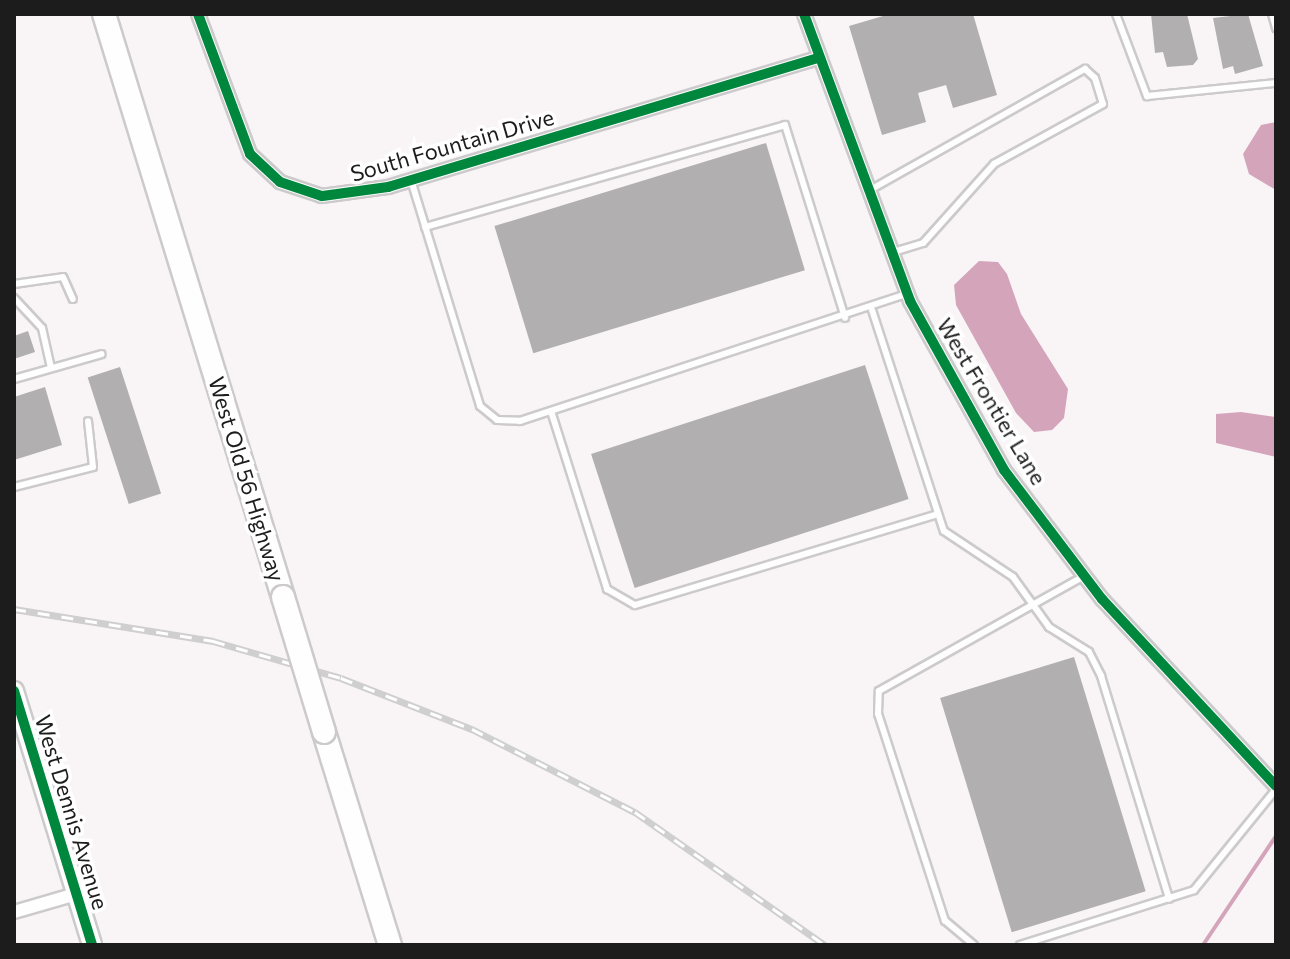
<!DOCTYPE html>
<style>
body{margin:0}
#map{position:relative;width:1290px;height:959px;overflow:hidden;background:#f9f5f7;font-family:Commissioner,sans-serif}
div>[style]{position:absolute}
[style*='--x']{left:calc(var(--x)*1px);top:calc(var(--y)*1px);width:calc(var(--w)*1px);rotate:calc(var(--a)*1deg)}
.water>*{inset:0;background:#d4a4bb}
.stream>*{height:4px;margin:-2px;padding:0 2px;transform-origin:2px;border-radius:2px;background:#d4a4bb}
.building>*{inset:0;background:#b2afb0;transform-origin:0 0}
.roads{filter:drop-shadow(2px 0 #cccaca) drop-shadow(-2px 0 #cccaca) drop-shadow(0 2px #cccaca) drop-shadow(0 -2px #cccaca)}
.lane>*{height:6px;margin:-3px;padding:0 3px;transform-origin:3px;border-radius:3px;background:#fefefe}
.street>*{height:12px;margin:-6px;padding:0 6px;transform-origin:6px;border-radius:6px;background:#fefefe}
.secondary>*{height:18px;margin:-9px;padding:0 9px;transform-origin:9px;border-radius:9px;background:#fefefe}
.highway>*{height:22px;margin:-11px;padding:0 11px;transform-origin:11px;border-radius:11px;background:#fefefe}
.rail>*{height:7px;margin-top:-3.5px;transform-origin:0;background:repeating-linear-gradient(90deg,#fff 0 12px,#d0cfd0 0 24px);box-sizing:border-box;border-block:2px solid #d0cfd0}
.bridges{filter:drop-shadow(2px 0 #cccaca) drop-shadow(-2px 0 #cccaca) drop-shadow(0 2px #cccaca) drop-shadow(0 -2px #cccaca)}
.highway-bridge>*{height:22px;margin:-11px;padding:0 11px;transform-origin:11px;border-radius:11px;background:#fefefe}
.cycleway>*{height:10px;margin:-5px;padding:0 5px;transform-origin:5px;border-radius:5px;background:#00873e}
span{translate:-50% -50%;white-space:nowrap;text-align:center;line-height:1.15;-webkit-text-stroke:7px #fff;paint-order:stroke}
.street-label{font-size:22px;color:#1d1c1c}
.frame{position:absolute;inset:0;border:16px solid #1d1c1c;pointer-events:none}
</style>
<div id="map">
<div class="water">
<i style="clip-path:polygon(1276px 122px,1276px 190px,1249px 174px,1243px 154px,1261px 125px)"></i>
<i style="clip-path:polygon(979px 261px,998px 262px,1007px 274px,1021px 314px,1068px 389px,1064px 418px,1052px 430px,1034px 432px,1016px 413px,956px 305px,954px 285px)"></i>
<i style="clip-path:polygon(1241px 412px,1276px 417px,1276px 457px,1216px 443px,1216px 414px)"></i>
</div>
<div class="stream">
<i style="--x:1203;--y:945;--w:131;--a:-56.2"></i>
</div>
<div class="building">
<i style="clip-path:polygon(890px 14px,973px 14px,997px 95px,953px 108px,946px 85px,918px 93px,926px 122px,882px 135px,849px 26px)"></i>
<i style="clip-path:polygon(1151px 14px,1187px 14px,1198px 59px,1193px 65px,1167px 67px,1163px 52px,1155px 53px)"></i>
<i style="clip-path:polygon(1248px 14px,1263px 66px,1235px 74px,1233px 66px,1223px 69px,1213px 18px)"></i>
<i style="left:766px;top:143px;width:133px;height:284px;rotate:73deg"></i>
<i style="clip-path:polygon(28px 331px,35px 352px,14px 359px,14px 336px)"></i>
<i style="left:865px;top:365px;width:141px;height:288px;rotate:72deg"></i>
<i style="left:120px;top:367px;width:133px;height:34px;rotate:72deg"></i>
<i style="clip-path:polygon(45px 387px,62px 445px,14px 460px,14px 397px)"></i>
<i style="left:1074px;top:657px;width:245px;height:140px;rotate:73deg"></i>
</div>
<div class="roads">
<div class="lane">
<i style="--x:1116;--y:14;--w:88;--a:69.3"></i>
<i style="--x:1147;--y:96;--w:130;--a:-5.8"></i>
<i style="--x:1272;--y:14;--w:15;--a:74"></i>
<i style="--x:411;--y:180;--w:236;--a:73"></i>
<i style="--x:480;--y:406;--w:22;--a:39"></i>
<i style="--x:497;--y:420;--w:23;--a:2"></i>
<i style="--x:520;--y:421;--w:406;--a:-18.2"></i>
<i style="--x:870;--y:190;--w:247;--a:-29.4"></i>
<i style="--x:1085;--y:69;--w:13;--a:42"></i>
<i style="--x:1095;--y:78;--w:27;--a:73"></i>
<i style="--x:1103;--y:104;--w:124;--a:151.2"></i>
<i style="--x:994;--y:164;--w:106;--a:131.9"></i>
<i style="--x:923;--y:243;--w:34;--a:163"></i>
<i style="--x:425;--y:227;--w:374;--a:-15.8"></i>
<i style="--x:785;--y:125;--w:202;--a:72.7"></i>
<i style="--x:14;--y:284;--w:49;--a:-8.1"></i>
<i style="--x:63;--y:277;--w:24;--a:66"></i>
<i style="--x:14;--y:298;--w:41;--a:47"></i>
<i style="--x:42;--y:328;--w:41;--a:77.3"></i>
<i style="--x:872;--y:310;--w:232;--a:72"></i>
<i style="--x:944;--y:531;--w:83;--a:33.7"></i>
<i style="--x:1013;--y:577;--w:62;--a:54.2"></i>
<i style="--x:1049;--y:627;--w:47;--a:32"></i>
<i style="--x:1089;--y:652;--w:27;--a:63"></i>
<i style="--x:1101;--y:676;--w:233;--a:73"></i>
<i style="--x:14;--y:379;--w:91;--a:-15.9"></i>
<i style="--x:551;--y:411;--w:187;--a:72.5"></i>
<i style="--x:607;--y:589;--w:32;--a:30"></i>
<i style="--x:635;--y:605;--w:313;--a:-16.7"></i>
<i style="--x:14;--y:487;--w:81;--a:-14.2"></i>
<i style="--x:93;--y:467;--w:46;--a:-96.2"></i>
<i style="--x:974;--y:945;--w:38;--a:-140"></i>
<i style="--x:945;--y:921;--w:218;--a:-107.9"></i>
<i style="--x:878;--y:714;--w:23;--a:-88"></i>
<i style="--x:879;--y:691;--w:235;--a:-29.3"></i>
<i style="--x:1020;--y:945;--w:182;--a:-17.5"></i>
<i style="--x:1194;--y:890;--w:130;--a:-50.9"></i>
</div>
<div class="street">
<i style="--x:198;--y:14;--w:149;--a:69.6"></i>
<i style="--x:250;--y:154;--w:41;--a:43"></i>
<i style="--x:280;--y:182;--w:44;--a:18.4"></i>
<i style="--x:322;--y:196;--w:67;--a:-7.8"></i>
<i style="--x:388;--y:187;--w:448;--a:-16.7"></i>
<i style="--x:804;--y:14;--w:306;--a:69.7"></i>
<i style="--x:910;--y:301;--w:193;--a:60.9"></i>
<i style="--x:1004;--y:470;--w:162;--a:52.8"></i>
<i style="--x:1102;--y:599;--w:255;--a:47.1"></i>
<i style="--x:14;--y:912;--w:65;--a:-16.2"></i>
</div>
<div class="secondary">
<i style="--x:14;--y:691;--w:266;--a:72.9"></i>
</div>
<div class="highway">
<i style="--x:104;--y:14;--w:610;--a:72.93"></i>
<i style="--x:324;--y:732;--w:223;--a:72.8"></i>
</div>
</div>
<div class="rail">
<i style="--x:14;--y:609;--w:202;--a:9.1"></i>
<i style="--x:213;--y:641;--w:133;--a:16.1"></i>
<i style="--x:341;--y:678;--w:141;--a:21.3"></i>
<i style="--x:472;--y:729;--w:183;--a:27"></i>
<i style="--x:635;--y:812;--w:232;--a:35"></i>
</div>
<div class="bridges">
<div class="highway-bridge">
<i style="--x:283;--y:597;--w:141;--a:73.1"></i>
</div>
</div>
<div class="cycleway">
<i style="--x:198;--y:14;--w:149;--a:69.6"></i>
<i style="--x:250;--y:154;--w:41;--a:43"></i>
<i style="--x:280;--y:182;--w:44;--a:18.4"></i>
<i style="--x:322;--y:196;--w:67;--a:-7.8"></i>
<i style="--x:388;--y:187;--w:448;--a:-16.7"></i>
<i style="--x:804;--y:14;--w:306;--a:69.7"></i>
<i style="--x:910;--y:301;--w:193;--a:60.9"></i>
<i style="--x:1004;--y:470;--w:162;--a:52.8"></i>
<i style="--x:1102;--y:599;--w:255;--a:47.1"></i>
<i style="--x:14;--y:691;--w:266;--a:72.9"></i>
</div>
<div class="street-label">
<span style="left:452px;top:145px;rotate:-16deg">South Fountain Drive</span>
<span style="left:992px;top:401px;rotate:59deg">West Frontier Lane</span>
<span style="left:247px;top:479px;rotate:73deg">West Old 56 Highway</span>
<span style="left:72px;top:812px;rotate:73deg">West Dennis Avenue</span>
</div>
<div class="frame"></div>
</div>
